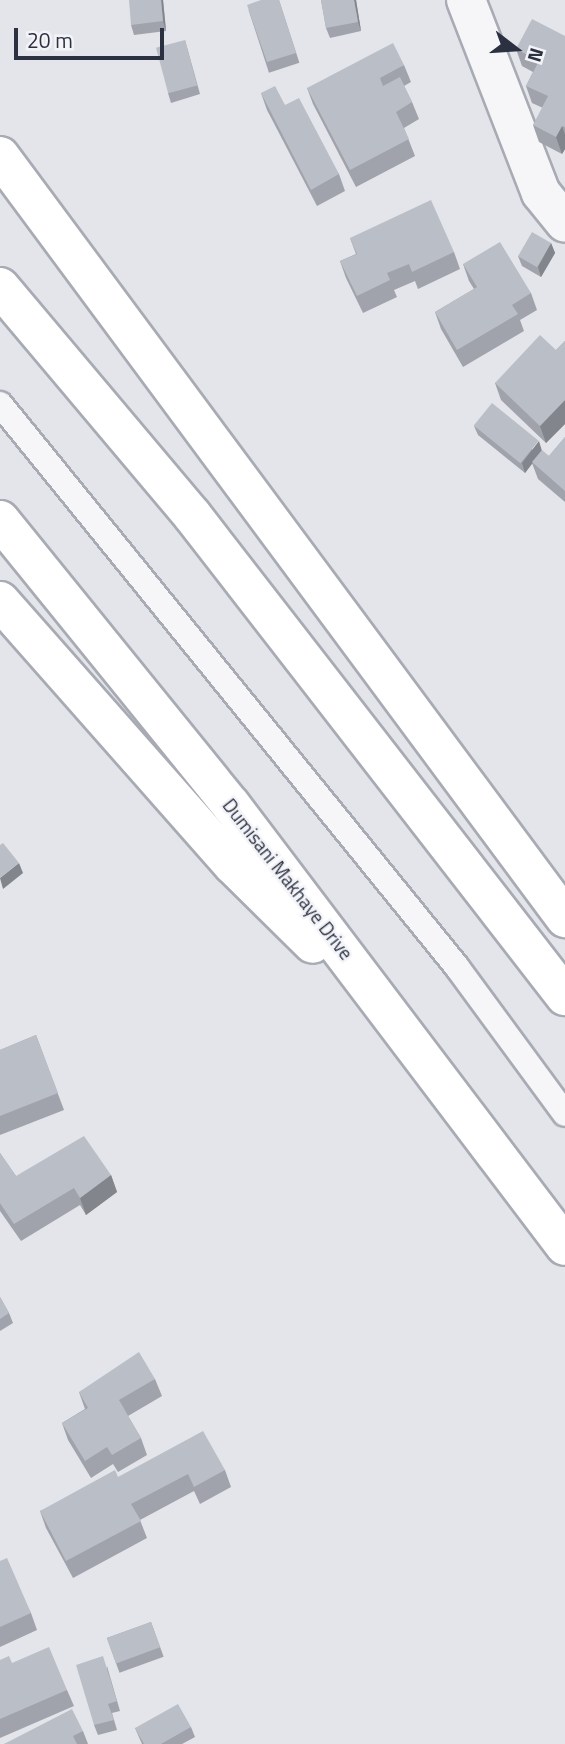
<!DOCTYPE html>
<style>
body{margin:0}
#map{position:relative;width:565px;height:1744px;overflow:hidden;background:#e3e5ea;font-family:"Titillium Web",sans-serif}
div>[style]{position:absolute}
[style*='--x']{left:calc(var(--x)*1px);top:calc(var(--y)*1px);width:calc(var(--w)*1px);rotate:calc(var(--a)*1deg)}
.roads{filter:drop-shadow(2px 0 #a8abb4) drop-shadow(-2px 0 #a8abb4) drop-shadow(0 2px #a8abb4) drop-shadow(0 -2px #a8abb4)}
.lane>*{height:24px;margin:-12px;padding:0 12px;transform-origin:12px;border-radius:12px;background:#f6f6f9}
.street>*{height:38px;margin:-19px;padding:0 19px;transform-origin:19px;border-radius:19px;background:#f6f6f9}
.primary>*{height:38px;margin:-19px;padding:0 19px;transform-origin:19px;border-radius:19px;background:#fff}
.wall>*{inset:0;background:#a0a3ab;transform-origin:0 0}
.shaded-wall>*{inset:0;background:#82858b}
.building>*{inset:0;background:#babec7;transform-origin:0 0}
span{translate:-50% -50%;white-space:nowrap;text-align:center;line-height:1.15;-webkit-text-stroke:5px #f3f4f8;paint-order:stroke}
.street-label{font-size:19px;color:#2c3142}
.north{position:absolute;left:481px;top:14px;width:70px;height:70px;-webkit-text-stroke:5px #f3f4f8;paint-order:stroke;rotate:107deg;font-size:19px;font-weight:700;line-height:28px;text-align:center;color:#2c3142}
.north::after{content:'';display:block;margin:auto;width:24px;height:32px;background:#2c3142;clip-path:polygon(50% 0,100% 100%,50% 72%,0 100%)}
.scale{position:absolute;left:14px;top:28px;width:150px;height:32px;box-sizing:border-box;border:4px solid #2c3142;border-top:0;padding-left:9px;font-size:21px;line-height:24px;white-space:nowrap;color:#2c3142;-webkit-text-stroke:5px #f3f4f8;paint-order:stroke}
</style>
<div id="map">
<div class="roads">
<div class="lane">
<i style="--x:0;--y:404;--w:725;--a:50.93"></i>
<i style="--x:457;--y:967;--w:182;--a:53.7"></i>
</div>
<div class="street">
<i style="--x:466;--y:0;--w:207;--a:68.8"></i>
<i style="--x:541;--y:193;--w:38;--a:51"></i>
</div>
<div class="primary">
<i style="--x:0;--y:156;--w:949;--a:53.44"></i>
<i style="--x:0;--y:287;--w:298;--a:49.9"></i>
<i style="--x:192;--y:515;--w:609;--a:52.21"></i>
<i style="--x:0;--y:520;--w:367;--a:51"></i>
<i style="--x:231;--y:805;--w:553;--a:52.86"></i>
<i style="--x:0;--y:601;--w:352;--a:48.6"></i>
<i style="--x:233;--y:865;--w:112;--a:44.6"></i>
</div>
</div>
<div class="wall">
<i style="clip-path:polygon(163px 0,166px 31px,134px 35px,131px 25px)"></i>
<i style="left:279px;top:0;width:66px;height:32px;rotate:72deg"></i>
<i style="clip-path:polygon(321px 0,356px 0,361px 31px,330px 38px,326px 28px)"></i>
<i style="clip-path:polygon(565px 36px,565px 149px,562px 154px,539px 142px,533px 125px,543px 108px,532px 103px,526px 86px,533px 72px,522px 66px,516px 49px)"></i>
<i style="clip-path:polygon(185px 40px,200px 94px,171px 103px,168px 93px)"></i>
<i style="clip-path:polygon(404px 65px,411px 82px,404px 86px,412px 102px,419px 119px,404px 128px,415px 156px,356px 187px,313px 104px,307px 88px)"></i>
<i style="clip-path:polygon(261px 93px,285px 105px,339px 174px,345px 191px,317px 206px,267px 110px)"></i>
<i style="clip-path:polygon(350px 238px,454px 252px,460px 269px,418px 289px,415px 281px,394px 290px,397px 297px,363px 313px,346px 278px,340px 261px,356px 254px)"></i>
<i style="clip-path:polygon(551px 243px,555px 253px,541px 277px,522px 266px,518px 256px)"></i>
<i style="clip-path:polygon(463px 264px,531px 293px,537px 310px,520px 320px,524px 331px,463px 367px,441px 329px,435px 312px,474px 289px,469px 281px)"></i>
<i style="clip-path:polygon(565px 341px,565px 424px,546px 443px,501px 400px,495px 383px,556px 350px)"></i>
<i style="clip-path:polygon(474px 426px,549px 456px,565px 437px,565px 502px,538px 479px,532px 463px,525px 473px,478px 435px)"></i>
<i style="clip-path:polygon(36px 1035px,64px 1110px,0 1135px,0 1050px)"></i>
<i style="clip-path:polygon(0 1153px,16px 1176px,111px 1175px,117px 1192px,86px 1215px,80px 1205px,21px 1241px,0 1211px)"></i>
<i style="clip-path:polygon(0 1297px,9px 1313px,13px 1323px,0 1331px)"></i>
<i style="clip-path:polygon(155px 1379px,162px 1396px,128px 1416px,141px 1438px,147px 1455px,118px 1472px,113px 1464px,91px 1478px,68px 1440px,62px 1423px,85px 1409px,79px 1392px)"></i>
<i style="clip-path:polygon(225px 1470px,231px 1487px,200px 1504px,194px 1491px,140px 1520px,147px 1538px,73px 1578px,46px 1528px,40px 1511px,118px 1477px)"></i>
<i style="clip-path:polygon(0 1561px,31px 1613px,37px 1630px,0 1647px)"></i>
<i style="left:151px;top:1622px;width:37px;height:47px;rotate:70deg"></i>
<i style="clip-path:polygon(0 1660px,12px 1663px,67px 1690px,74px 1706px,0 1738px)"></i>
<i style="clip-path:polygon(107px 1666px,120px 1711px,112px 1713px,117px 1730px,98px 1735px,94px 1725px)"></i>
<i style="clip-path:polygon(191px 1727px,195px 1737px,182px 1744px,142px 1744px,135px 1728px)"></i>
<i style="clip-path:polygon(83px 1731px,88px 1744px,4px 1744px)"></i>
</div>
<div class="shaded-wall">
<i style="clip-path:polygon(161px 0,163px 0,166px 31px,163px 21px)"></i>
<i style="clip-path:polygon(354px 0,356px 0,361px 31px,358px 22px)"></i>
<i style="clip-path:polygon(562px 126px,565px 134px,565px 149px,562px 154px,556px 137px)"></i>
<i style="clip-path:polygon(551px 243px,555px 253px,541px 277px,538px 267px)"></i>
<i style="clip-path:polygon(565px 400px,565px 424px,546px 443px,540px 426px)"></i>
<i style="clip-path:polygon(539px 441px,542px 451px,525px 473px,522px 463px)"></i>
<i style="clip-path:polygon(19px 863px,23px 873px,3px 889px,0 878px)"></i>
<i style="clip-path:polygon(111px 1175px,117px 1192px,86px 1215px,80px 1198px)"></i>
</div>
<div class="building">
<i style="clip-path:polygon(129px 0,161px 0,163px 21px,131px 25px)"></i>
<i style="clip-path:polygon(261px 0,279px 0,296px 53px,267px 62px,247px 5px)"></i>
<i style="clip-path:polygon(321px 0,354px 0,358px 22px,326px 28px)"></i>
<i style="clip-path:polygon(532px 19px,565px 36px,565px 127px,562px 126px,556px 137px,533px 125px,548px 96px,526px 86px,539px 61px,516px 49px)"></i>
<i style="left:185px;top:40px;width:47px;height:30px;rotate:75deg"></i>
<i style="clip-path:polygon(393px 43px,404px 65px,380px 78px,383px 86px,400px 77px,412px 102px,396px 112px,409px 139px,350px 170px,307px 88px)"></i>
<i style="clip-path:polygon(275px 86px,285px 105px,299px 98px,339px 174px,311px 190px,261px 93px)"></i>
<i style="clip-path:polygon(431px 200px,454px 252px,412px 272px,409px 264px,387px 273px,390px 280px,357px 296px,340px 261px,357px 254px,350px 238px)"></i>
<i style="left:532px;top:232px;width:22px;height:28px;rotate:30deg"></i>
<i style="clip-path:polygon(500px 242px,531px 293px,512px 305px,518px 314px,457px 350px,435px 312px,477px 287px,463px 264px)"></i>
<i style="clip-path:polygon(540px 335px,556px 350px,565px 341px,565px 400px,540px 426px,495px 383px)"></i>
<i style="left:492px;top:403px;width:60px;height:29px;rotate:39deg"></i>
<i style="clip-path:polygon(565px 437px,565px 491px,532px 462px,542px 450px,549px 456px)"></i>
<i style="clip-path:polygon(3px 843px,19px 863px,0 878px,0 845px)"></i>
<i style="clip-path:polygon(36px 1035px,58px 1093px,0 1116px,0 1050px)"></i>
<i style="clip-path:polygon(84px 1136px,111px 1175px,80px 1198px,74px 1188px,14px 1224px,0 1203px,0 1153px,16px 1176px)"></i>
<i style="clip-path:polygon(0 1297px,9px 1313px,0 1319px)"></i>
<i style="clip-path:polygon(139px 1352px,155px 1379px,119px 1400px,141px 1438px,112px 1455px,107px 1447px,85px 1461px,62px 1423px,88px 1408px,79px 1392px)"></i>
<i style="clip-path:polygon(203px 1431px,225px 1470px,194px 1487px,188px 1474px,131px 1504px,141px 1521px,66px 1561px,40px 1511px,115px 1470px,118px 1477px)"></i>
<i style="clip-path:polygon(7px 1558px,31px 1613px,0 1627px,0 1561px)"></i>
<i style="left:151px;top:1622px;width:27px;height:47px;rotate:70deg"></i>
<i style="clip-path:polygon(49px 1647px,67px 1690px,0 1719px,0 1660px,9px 1656px,12px 1663px)"></i>
<i style="clip-path:polygon(103px 1656px,117px 1701px,108px 1704px,114px 1720px,94px 1725px,76px 1665px)"></i>
<i style="clip-path:polygon(178px 1704px,191px 1727px,161px 1744px,144px 1744px,135px 1728px)"></i>
<i style="clip-path:polygon(72px 1709px,83px 1731px,73px 1736px,77px 1744px,4px 1744px)"></i>
</div>
<div class="street-label">
<span style="left:288px;top:879px;rotate:52deg">Dumisani Makhaye Drive</span>
</div>
<div class="north">N</div>
<div class="scale">20 m</div>
</div>
